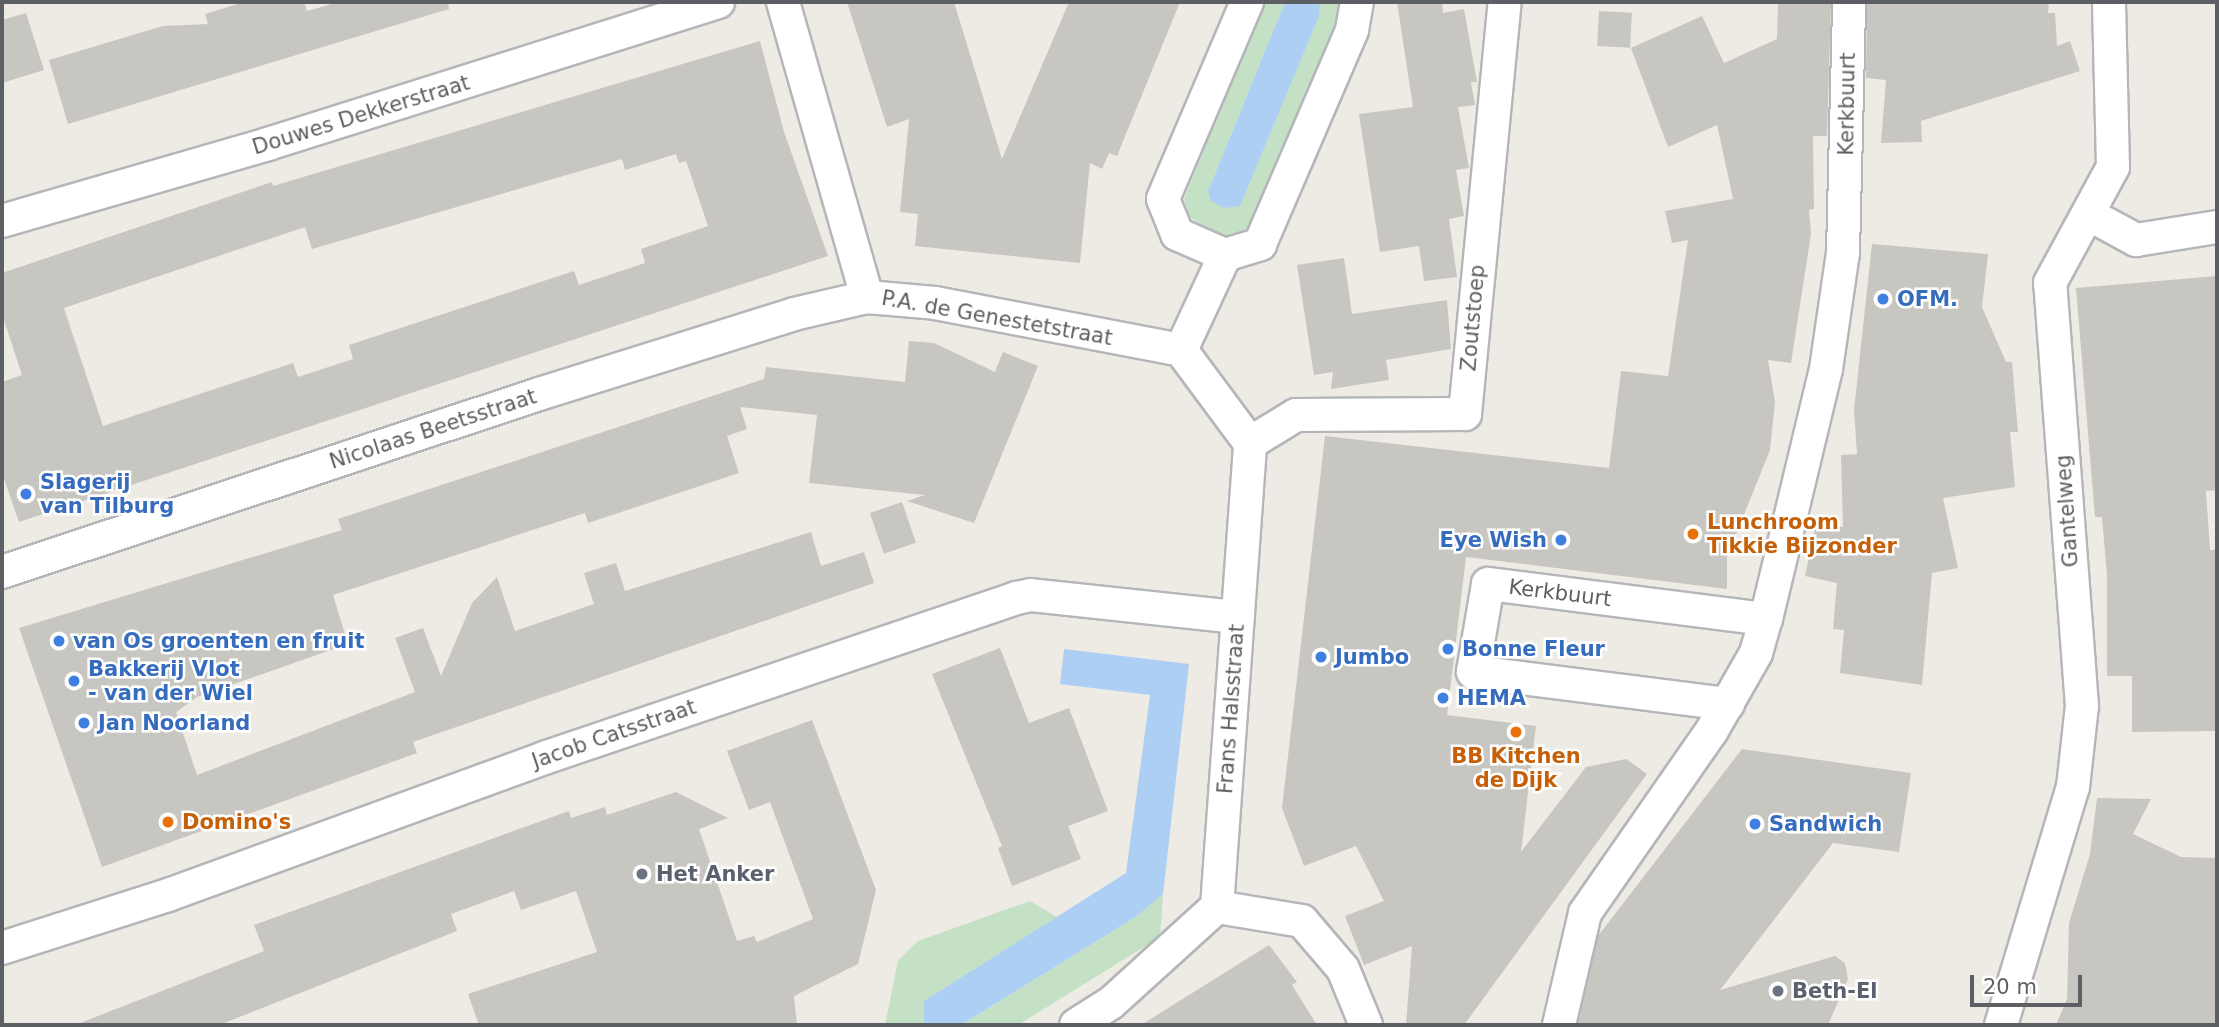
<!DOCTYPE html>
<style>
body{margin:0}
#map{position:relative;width:2219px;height:1027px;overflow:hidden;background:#edebe4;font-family:"DejaVu Sans",sans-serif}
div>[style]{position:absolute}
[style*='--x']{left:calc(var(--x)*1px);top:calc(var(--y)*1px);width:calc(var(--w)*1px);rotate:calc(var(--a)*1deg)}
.green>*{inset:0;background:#c4e1c6}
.water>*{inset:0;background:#adcff4}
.building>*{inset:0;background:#c8c6c1;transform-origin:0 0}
.roads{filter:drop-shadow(2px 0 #b4b6b9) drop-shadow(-2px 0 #b4b6b9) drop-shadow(0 2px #b4b6b9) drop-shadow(0 -2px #b4b6b9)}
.street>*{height:32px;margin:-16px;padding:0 16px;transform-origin:16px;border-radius:16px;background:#fff}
.dots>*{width:19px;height:19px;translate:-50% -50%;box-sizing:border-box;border:4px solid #fff;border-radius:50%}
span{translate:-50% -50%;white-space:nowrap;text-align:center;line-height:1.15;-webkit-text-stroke:5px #fff;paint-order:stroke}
.street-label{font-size:21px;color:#5c5f63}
.shop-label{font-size:21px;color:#366cbe;font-weight:700}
.left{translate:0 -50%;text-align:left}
.right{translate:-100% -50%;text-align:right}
.food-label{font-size:21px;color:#c56008;font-weight:700}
.worship-label{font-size:21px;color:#5b616d;font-weight:700}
.frame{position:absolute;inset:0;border:4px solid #5c5f63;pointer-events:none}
.scale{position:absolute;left:1970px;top:975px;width:112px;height:32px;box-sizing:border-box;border:4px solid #5c5f63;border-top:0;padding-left:9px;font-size:21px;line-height:24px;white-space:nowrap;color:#5c5f63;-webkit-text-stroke:5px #fff;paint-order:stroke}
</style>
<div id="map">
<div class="green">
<i style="clip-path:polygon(1265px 2px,1285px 2px,1208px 191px,1240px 206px,1320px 2px,1344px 2px,1256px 230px,1237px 238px,1216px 236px,1190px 217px,1184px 199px)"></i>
<i style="clip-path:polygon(1163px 894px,1160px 937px,1018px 1025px,961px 1025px,1137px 916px)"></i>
<i style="clip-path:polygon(1030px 901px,1057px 917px,924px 1001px,924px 1025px,885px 1025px,898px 961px,918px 941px)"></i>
</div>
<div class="water">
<i style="clip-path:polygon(1285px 2px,1320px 2px,1319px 16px,1240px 206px,1224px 208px,1211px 201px,1208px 191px)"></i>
<i style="clip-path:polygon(1064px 649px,1189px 664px,1163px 894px,1137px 916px,961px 1025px,924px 1025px,924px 1001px,1126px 873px,1150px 695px,1060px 684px)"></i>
</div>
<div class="building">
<i style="clip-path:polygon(244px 2px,304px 2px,307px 11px,339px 2px,448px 2px,449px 9px,68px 124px,49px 60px,163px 26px,208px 24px,205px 14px)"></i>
<i style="clip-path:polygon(847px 2px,954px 2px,1002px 159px,1069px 2px,1180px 2px,1117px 156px,1109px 153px,1102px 169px,1090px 163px,1080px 263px,915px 246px,918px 214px,900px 212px,909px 119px,887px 127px)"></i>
<i style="clip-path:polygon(1397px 2px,1442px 2px,1443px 13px,1464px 9px,1477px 82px,1471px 82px,1475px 105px,1458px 107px,1469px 168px,1456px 170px,1464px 216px,1449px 219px,1457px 277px,1424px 281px,1419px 246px,1380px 252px,1359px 114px,1413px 107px)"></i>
<i style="clip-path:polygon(1778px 2px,1831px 2px,1827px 136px,1813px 136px,1814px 209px,1809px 210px,1811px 234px,1791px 363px,1768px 360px,1775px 402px,1770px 450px,1727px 557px,1727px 589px,1466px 557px,1447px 715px,1536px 726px,1521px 852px,1586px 767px,1626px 759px,1647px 774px,1464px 1025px,1406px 1025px,1412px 946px,1364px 965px,1345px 916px,1384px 901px,1356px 846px,1304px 866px,1282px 808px,1325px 436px,1609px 468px,1621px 371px,1668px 376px,1688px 240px,1672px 243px,1665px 211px,1733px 199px,1717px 125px,1668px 147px,1631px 48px,1702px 16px,1724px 63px,1777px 39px)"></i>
<i style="clip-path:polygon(1867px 2px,2049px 2px,2048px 13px,2055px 13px,2057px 46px,2070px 41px,2080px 71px,1921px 121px,1922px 142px,1881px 143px,1886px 80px,1866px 78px)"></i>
<i style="left:1599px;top:11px;width:33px;height:35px;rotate:3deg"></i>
<i style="clip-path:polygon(26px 13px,44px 70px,2px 83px,2px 20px)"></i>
<i style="clip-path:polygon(evenodd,760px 41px,784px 132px,828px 256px,19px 522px,2px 473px,2px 382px,22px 375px,2px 314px,2px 273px,272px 182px,273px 186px,760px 41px,676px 154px,679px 163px,686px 161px,708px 226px,641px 249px,645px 263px,579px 285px,574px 271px,349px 345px,353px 359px,298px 377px,293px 363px,103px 426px,64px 308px,305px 227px,312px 249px,622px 159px,625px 170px,676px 154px)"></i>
<i style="clip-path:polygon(1872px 244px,1988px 254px,1982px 307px,2006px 362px,2012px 362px,2018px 432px,2010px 432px,2015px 487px,1943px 498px,1958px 568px,1932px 573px,1922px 685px,1840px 673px,1844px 630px,1833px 629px,1837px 583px,1805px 576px,1816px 524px,1843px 527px,1841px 455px,1857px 454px,1854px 410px)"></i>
<i style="clip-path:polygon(1344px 258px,1352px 314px,1447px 300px,1451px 349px,1386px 360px,1389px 380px,1331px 389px,1333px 372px,1314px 375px,1297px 265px)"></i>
<i style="clip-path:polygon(2217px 276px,2217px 490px,2206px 491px,2210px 550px,2217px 550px,2217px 731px,2132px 732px,2132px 676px,2107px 676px,2107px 576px,2102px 517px,2095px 517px,2076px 288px)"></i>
<i style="clip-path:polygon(909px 341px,934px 343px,995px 372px,1003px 352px,1038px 366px,974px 523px,907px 501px,925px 495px,809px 483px,817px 415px,740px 407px,747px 429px,727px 436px,739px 473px,588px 523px,585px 513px,333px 595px,348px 644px,197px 697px,176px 712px,197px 775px,415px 692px,395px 638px,423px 628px,441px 676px,472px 603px,497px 577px,515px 631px,594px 604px,584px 573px,616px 563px,625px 591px,811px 532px,821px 566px,864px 552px,874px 583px,413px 742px,417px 753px,102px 867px,19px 628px,342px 530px,338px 519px,764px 379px,766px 367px,905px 382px)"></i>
<i style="left:902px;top:502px;width:43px;height:34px;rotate:71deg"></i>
<i style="clip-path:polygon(1000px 648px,1029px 723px,1069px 708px,1108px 811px,1068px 826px,1081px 859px,1012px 886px,998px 848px,1002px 846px,932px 674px)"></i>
<i style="clip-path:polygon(812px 720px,876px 890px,858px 964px,794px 996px,797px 1025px,479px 1025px,468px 994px,597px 952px,576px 891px,521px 910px,514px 891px,451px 914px,457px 931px,219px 1025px,75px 1025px,264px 951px,254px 925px,569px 811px,571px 818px,605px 807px,607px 815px,676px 792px,728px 818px,699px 829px,737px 941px,754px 936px,757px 942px,813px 919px,770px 802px,749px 810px,727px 751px)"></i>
<i style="clip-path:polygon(1742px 749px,1911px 773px,1899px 852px,1833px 843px,1720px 990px,1835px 956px,1845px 963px,1848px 979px,1828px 1025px,1578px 1025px,1598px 936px)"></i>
<i style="clip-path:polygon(2097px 798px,2151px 799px,2133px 834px,2181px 857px,2217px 858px,2217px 1025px,2056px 1025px,2067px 999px,2069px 923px,2090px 854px)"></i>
<i style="clip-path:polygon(1269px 945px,1297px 982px,1292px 985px,1317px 1025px,1141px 1025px)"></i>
</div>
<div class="roads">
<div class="street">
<i style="--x:783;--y:2;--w:307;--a:74.1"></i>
<i style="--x:867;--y:297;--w:68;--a:5"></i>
<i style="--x:935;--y:303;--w:250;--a:10.8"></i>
<i style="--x:1247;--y:2;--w:214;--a:113.1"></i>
<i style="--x:1163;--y:199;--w:38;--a:68"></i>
<i style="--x:1177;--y:234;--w:52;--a:23.6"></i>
<i style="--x:1225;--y:255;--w:37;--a:-17"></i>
<i style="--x:1260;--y:244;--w:233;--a:-66.7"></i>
<i style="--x:1352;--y:30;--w:28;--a:-80"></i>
<i style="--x:2088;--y:214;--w:55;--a:28.4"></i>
<i style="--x:2136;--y:240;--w:82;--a:-9.1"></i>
<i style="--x:2;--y:221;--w:277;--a:-16.1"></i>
<i style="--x:268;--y:144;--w:472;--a:-17.5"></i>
<i style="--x:1181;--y:350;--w:105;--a:-65.1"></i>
<i style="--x:1250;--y:443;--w:54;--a:-31.3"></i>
<i style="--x:1296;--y:415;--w:169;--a:-0.3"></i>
<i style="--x:1465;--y:414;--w:414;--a:-84.5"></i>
<i style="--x:2;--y:572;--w:566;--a:-18.34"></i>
<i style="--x:539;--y:394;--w:267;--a:-17.4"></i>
<i style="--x:794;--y:314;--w:75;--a:-13.1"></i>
<i style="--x:1728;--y:704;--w:257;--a:-172.8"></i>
<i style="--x:1473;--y:672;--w:89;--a:-80.3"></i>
<i style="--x:1488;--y:584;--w:280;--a:7.2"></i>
<i style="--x:1217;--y:907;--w:86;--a:9.4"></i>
<i style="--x:1302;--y:921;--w:63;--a:49.5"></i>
<i style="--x:1343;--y:969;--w:61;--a:67.7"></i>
<i style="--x:2;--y:948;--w:174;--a:-17.7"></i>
<i style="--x:168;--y:895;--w:400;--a:-20"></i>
<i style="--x:544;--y:758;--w:498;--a:-18.7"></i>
<i style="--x:1016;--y:598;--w:15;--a:-11"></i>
<i style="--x:1031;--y:595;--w:208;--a:6.1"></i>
<i style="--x:1076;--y:1025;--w:41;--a:-32.2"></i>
<i style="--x:1111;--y:1003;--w:143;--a:-42.2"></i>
<i style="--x:1217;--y:907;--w:465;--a:-85.9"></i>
<i style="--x:1250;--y:443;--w:116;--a:-126.6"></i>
<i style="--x:1559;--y:1025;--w:115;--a:-76.9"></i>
<i style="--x:1585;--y:913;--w:221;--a:-55.2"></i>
<i style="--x:1711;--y:732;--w:91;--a:-60.3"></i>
<i style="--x:1756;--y:653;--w:35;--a:-74"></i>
<i style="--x:1766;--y:619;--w:257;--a:-76.5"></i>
<i style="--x:1826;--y:369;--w:117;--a:-81.7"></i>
<i style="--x:1843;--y:253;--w:251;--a:-88.6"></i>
<i style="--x:2001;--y:1025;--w:249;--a:-73.2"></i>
<i style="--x:2073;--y:787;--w:81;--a:-83.7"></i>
<i style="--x:2082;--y:706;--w:424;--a:-94.3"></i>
<i style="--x:2050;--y:283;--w:132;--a:-61.5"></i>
<i style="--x:2113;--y:167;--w:165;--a:-91.4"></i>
</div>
</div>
<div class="dots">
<i style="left:1883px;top:299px;background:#3f7fe0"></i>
<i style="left:26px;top:494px;background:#3f7fe0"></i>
<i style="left:1693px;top:534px;background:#e8710a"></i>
<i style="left:1561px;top:540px;background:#3f7fe0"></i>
<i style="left:59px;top:641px;background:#3f7fe0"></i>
<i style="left:1448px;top:649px;background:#3f7fe0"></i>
<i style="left:1321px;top:657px;background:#3f7fe0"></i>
<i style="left:74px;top:681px;background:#3f7fe0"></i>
<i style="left:1443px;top:698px;background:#3f7fe0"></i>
<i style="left:84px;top:723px;background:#3f7fe0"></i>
<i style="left:1516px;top:732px;background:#e8710a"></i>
<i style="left:168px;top:822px;background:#e8710a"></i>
<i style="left:1755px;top:824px;background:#3f7fe0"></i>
<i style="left:642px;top:874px;background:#6b7280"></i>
<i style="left:1778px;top:991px;background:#6b7280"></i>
</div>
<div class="street-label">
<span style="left:1847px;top:104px;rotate:-89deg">Kerkbuurt</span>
<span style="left:361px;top:115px;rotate:-17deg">Douwes Dekkerstraat</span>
<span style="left:997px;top:318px;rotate:10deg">P.A. de Genestetstraat</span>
<span style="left:1473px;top:318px;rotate:-85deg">Zoutstoep</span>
<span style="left:433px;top:429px;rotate:-18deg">Nicolaas Beetsstraat</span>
<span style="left:2067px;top:511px;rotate:-94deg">Gantelweg</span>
<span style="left:1560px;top:593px;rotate:7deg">Kerkbuurt</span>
<span style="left:1231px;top:709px;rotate:-86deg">Frans Halsstraat</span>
<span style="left:614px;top:734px;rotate:-19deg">Jacob Catsstraat</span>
</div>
<div class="shop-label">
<span class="left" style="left:1897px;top:299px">OFM.</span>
<span class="left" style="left:40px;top:494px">Slagerij<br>van Tilburg</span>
<span class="right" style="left:1547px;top:540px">Eye Wish</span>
<span class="left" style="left:73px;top:641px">van Os groenten en fruit</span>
<span class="left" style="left:1462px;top:649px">Bonne Fleur</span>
<span class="left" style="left:1335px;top:657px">Jumbo</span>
<span class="left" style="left:88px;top:681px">Bakkerij Vlot<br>- van der Wiel</span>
<span class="left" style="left:1457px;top:698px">HEMA</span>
<span class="left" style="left:98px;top:723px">Jan Noorland</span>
<span class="left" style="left:1769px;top:824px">Sandwich</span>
</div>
<div class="food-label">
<span class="left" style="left:1707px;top:534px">Lunchroom<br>Tikkie Bijzonder</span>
<span style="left:1516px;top:768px">BB Kitchen<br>de Dijk</span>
<span class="left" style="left:182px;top:822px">Domino's</span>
</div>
<div class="worship-label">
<span class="left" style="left:656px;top:874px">Het Anker</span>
<span class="left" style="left:1792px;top:991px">Beth-El</span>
</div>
<div class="frame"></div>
<div class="scale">20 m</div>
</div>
